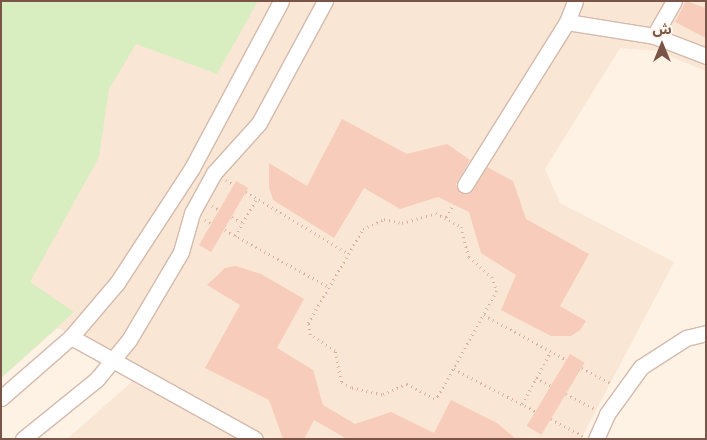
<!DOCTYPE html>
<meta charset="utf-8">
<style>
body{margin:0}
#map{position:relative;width:707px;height:440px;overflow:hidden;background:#fef2e5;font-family:"Varela Round","Noto Sans Arabic",sans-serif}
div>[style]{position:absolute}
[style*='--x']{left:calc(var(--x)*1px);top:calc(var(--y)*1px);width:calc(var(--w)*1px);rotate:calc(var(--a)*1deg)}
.residential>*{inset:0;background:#f9e6d5}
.green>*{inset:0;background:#d8eec1}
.building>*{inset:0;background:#f7ccba;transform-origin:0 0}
.path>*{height:2.5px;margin-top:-1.25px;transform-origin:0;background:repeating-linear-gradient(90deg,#dcaf9c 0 1px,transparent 0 5px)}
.roads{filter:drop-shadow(1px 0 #d4baac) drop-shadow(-1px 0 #d4baac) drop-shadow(0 1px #d4baac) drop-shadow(0 -1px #d4baac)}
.minor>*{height:15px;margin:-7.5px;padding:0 7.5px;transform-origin:7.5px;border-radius:7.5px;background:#fff}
span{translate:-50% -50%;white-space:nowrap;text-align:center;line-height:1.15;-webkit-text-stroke:4px #fff6ed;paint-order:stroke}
.frame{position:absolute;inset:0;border:2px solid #7a5447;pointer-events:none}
.north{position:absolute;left:637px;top:20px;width:50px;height:50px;-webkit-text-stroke:4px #fff6ed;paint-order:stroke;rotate:0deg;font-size:14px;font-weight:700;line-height:20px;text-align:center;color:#7a5447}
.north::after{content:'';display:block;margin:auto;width:18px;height:22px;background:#7a5447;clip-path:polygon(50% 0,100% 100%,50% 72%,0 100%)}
</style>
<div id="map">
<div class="residential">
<i style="clip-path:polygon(1px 1px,706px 1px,706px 71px,657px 51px,620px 48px,545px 169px,560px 203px,674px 262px,581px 439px,67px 439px,143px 372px,58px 328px,1px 378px)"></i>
</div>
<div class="green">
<i style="clip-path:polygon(1px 1px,258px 1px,217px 74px,136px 44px,109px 89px,99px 157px,30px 282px,74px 312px,1px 378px)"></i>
</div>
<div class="building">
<i style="clip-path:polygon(686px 1px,706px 8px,706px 38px,675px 22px)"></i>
<i style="clip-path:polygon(342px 119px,407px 154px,447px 144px,470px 160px,456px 184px,460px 193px,473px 190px,487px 167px,513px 181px,526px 219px,589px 254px,560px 306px,586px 321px,580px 330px,571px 336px,551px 336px,501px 310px,516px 275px,481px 253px,469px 212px,438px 197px,400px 209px,364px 188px,334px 238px,273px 200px,269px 187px,269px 163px,307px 186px)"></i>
<i style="left:236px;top:181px;width:14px;height:74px;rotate:30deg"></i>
<i style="clip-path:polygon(236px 266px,261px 274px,304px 299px,277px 348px,313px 370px,323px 405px,355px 424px,391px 412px,434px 433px,451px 400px,497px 423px,516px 439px,347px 439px,314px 420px,304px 439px,283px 439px,269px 400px,205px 368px,240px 305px,207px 285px,225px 268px)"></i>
<i style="left:570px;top:354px;width:17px;height:84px;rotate:31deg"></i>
</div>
<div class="path">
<i style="--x:226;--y:180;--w:9;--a:32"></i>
<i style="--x:246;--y:192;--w:120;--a:31"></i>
<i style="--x:212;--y:206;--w:9;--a:27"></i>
<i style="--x:436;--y:213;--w:29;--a:29"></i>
<i style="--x:461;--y:227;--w:31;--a:75"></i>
<i style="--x:469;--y:257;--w:30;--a:41"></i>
<i style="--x:492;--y:277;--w:15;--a:70"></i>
<i style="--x:497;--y:291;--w:121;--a:119.1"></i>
<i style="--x:438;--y:397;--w:4;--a:153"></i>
<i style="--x:434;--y:399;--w:31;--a:-151"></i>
<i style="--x:407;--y:384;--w:27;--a:156"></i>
<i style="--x:382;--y:395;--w:32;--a:-167"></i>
<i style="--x:351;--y:388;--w:12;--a:-149"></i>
<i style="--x:341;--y:382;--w:32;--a:-101"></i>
<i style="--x:335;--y:351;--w:30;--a:-147"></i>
<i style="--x:310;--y:335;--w:12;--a:-99"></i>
<i style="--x:308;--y:323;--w:109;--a:-59.7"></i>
<i style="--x:363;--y:229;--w:23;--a:-25"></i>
<i style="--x:384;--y:219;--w:18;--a:13"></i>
<i style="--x:402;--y:223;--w:35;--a:-16"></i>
<i style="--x:232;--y:217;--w:11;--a:27"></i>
<i style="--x:446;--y:217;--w:14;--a:-60"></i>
<i style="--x:205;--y:220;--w:8;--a:30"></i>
<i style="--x:225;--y:230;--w:119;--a:28.7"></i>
<i style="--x:235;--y:236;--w:44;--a:-59.9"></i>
<i style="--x:484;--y:315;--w:94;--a:28.5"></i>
<i style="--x:582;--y:368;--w:34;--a:28"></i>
<i style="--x:454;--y:369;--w:93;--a:27.4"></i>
<i style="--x:536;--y:378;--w:18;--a:27"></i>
<i style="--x:566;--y:394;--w:31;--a:27"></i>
<i style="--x:522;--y:404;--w:60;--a:-61.3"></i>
<i style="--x:551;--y:419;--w:36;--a:28"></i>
</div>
<div class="roads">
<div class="minor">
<i style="--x:567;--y:22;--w:88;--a:9.1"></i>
<i style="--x:654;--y:36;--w:56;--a:21"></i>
<i style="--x:654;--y:36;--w:40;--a:-60.3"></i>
<i style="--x:465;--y:185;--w:192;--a:-58"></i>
<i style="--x:567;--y:22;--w:22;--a:-69"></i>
<i style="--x:71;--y:337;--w:210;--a:29"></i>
<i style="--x:1;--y:398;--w:93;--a:-41.1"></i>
<i style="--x:71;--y:337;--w:71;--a:-49.6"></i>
<i style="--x:117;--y:283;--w:137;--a:-56.9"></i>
<i style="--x:192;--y:168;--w:189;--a:-61.9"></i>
<i style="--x:23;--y:439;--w:95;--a:-39"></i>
<i style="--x:97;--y:379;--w:50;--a:-50.6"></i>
<i style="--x:129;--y:340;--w:102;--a:-59.4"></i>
<i style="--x:181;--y:252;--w:41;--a:-74.2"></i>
<i style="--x:192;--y:213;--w:46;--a:-61.2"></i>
<i style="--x:214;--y:173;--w:67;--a:-48"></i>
<i style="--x:259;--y:123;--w:139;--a:-61.6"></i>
<i style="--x:596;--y:439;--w:27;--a:-66"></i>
<i style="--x:607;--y:414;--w:58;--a:-54.1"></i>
<i style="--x:641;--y:367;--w:54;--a:-32.8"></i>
<i style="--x:686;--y:338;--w:21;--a:-14"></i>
</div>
</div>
<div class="frame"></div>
<div class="north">ش</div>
</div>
